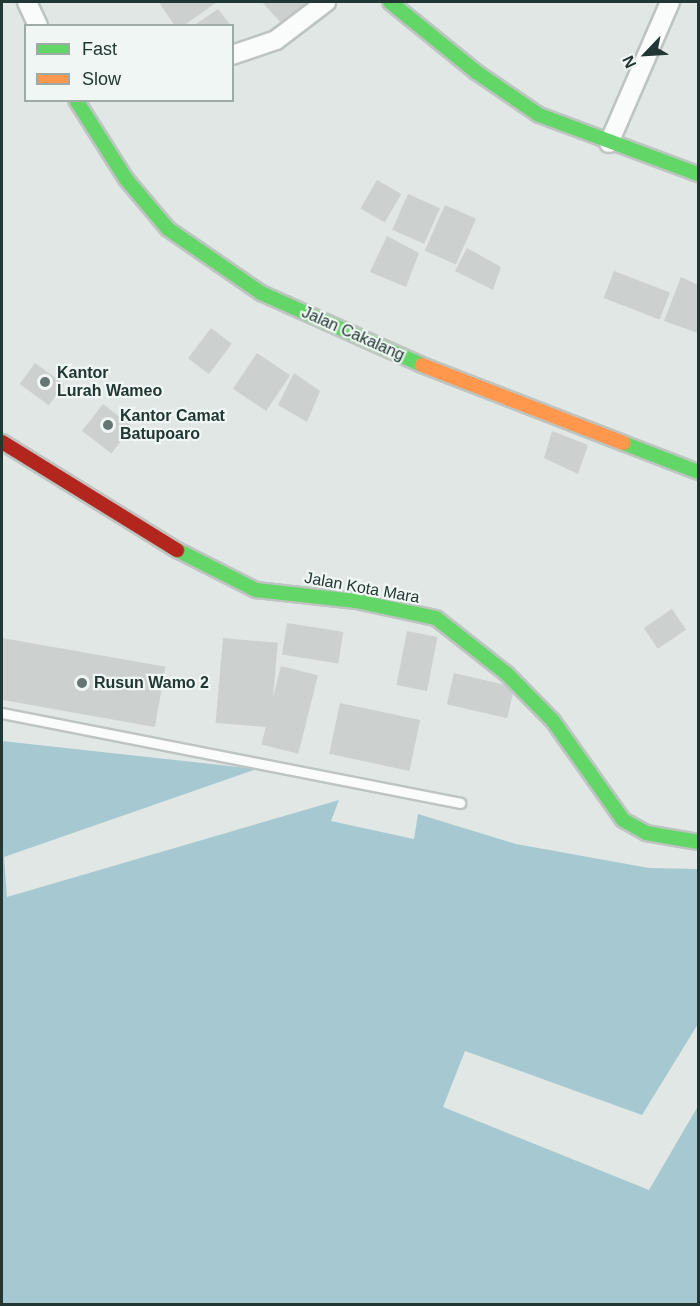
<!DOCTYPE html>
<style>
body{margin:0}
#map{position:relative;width:700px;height:1306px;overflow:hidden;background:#e1e7e4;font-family:Helvetica,sans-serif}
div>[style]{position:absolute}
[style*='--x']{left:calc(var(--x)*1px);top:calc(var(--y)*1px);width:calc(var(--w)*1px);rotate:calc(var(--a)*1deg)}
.water>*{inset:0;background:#a6c9d1}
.building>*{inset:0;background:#ccd0cf;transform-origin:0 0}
.roads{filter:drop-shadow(2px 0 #bec4c1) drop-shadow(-2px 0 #bec4c1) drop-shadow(0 2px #bec4c1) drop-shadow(0 -2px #bec4c1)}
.lane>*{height:9px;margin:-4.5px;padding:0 4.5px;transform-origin:4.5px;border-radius:4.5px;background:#fafbfb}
.street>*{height:18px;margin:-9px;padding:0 9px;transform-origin:9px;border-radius:9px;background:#fafbfb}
.fast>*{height:14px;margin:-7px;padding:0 7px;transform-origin:7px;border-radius:7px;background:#63d668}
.slow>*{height:14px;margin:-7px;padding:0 7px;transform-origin:7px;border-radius:7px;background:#ff974d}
.jam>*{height:14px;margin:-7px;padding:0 7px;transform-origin:7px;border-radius:7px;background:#b3261e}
.dots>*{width:16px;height:16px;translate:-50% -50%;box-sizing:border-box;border:3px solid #eff6f3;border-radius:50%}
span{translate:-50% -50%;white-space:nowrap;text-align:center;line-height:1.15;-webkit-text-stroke:4.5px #eff6f3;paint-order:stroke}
.street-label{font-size:16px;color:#223733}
.poi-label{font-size:16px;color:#223733;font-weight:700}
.left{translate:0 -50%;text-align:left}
.frame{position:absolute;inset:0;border:3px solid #223733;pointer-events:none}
.legend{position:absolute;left:24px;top:24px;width:210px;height:78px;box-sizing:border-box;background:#eff6f3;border:2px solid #9daaa6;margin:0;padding:8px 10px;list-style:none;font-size:18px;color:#223733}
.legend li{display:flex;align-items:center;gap:12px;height:30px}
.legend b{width:30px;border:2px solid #9daaa6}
.north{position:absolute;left:616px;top:24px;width:60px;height:60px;-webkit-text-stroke:4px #eff6f3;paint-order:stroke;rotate:245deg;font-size:16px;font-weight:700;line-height:24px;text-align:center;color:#223733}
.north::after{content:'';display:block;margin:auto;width:21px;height:27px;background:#223733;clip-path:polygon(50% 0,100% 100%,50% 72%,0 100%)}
</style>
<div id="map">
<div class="water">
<i style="clip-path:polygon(2px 741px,257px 769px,4px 857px,7px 897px,339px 800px,331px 821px,414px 839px,418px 814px,516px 844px,649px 868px,698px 869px,698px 1024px,642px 1115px,465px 1051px,443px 1107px,649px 1190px,698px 1106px,698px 1304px,2px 1304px)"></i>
</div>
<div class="building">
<i style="clip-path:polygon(163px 2px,217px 2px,183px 26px,175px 26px,160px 4px)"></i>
<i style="clip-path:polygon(262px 2px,308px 2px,284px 26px)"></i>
<i style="clip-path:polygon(218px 9px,231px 26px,196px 24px)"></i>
<i style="left:377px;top:180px;width:28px;height:33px;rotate:30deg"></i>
<i style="left:408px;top:194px;width:35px;height:39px;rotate:24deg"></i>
<i style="left:445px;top:205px;width:34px;height:50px;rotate:24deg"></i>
<i style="clip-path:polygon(387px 236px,419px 253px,406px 287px,370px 272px)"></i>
<i style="clip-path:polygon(467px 248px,501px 267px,493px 290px,455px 271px)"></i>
<i style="left:614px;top:271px;width:60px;height:29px;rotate:21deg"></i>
<i style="clip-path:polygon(681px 277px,698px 285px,698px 333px,664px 321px)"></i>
<i style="left:211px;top:328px;width:26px;height:38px;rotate:37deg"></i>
<i style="left:257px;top:353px;width:40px;height:43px;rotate:34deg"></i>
<i style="left:35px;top:363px;width:36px;height:26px;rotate:36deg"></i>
<i style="clip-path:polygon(294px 373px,320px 391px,307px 422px,278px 405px)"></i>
<i style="left:103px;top:404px;width:37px;height:34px;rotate:38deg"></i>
<i style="clip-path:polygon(552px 431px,588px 445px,578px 474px,544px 458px)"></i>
<i style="left:672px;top:609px;width:25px;height:34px;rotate:56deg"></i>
<i style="left:287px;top:623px;width:57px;height:32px;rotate:9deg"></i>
<i style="left:407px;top:631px;width:31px;height:55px;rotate:11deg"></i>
<i style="left:2px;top:638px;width:166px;height:61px;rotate:10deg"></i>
<i style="left:223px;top:638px;width:55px;height:85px;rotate:5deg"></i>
<i style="left:281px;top:666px;width:38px;height:81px;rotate:14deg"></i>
<i style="left:454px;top:673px;width:62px;height:32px;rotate:13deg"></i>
<i style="left:340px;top:703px;width:82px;height:52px;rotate:12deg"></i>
</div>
<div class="roads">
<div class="lane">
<i style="--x:2;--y:713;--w:467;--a:11.1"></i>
</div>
<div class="street">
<i style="--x:27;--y:2;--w:26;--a:65"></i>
<i style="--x:232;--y:55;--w:46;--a:-18.8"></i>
<i style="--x:276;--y:40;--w:63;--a:-37.2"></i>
<i style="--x:609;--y:143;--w:154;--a:-66.6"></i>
</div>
<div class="fast">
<i style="--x:390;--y:2;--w:111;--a:39.1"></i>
<i style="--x:476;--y:72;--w:76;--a:34.3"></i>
<i style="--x:539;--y:115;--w:170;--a:20.4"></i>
<i style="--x:76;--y:100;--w:93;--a:57.7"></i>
<i style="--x:126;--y:179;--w:65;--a:50"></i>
<i style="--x:168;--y:229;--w:113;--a:34.5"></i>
<i style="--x:261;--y:293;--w:176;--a:24.1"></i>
<i style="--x:623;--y:443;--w:80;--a:21.1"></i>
<i style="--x:177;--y:550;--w:89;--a:26.9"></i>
<i style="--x:256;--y:590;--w:101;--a:6.3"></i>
<i style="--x:356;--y:601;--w:82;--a:12"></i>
<i style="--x:436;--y:618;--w:90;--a:38.3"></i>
<i style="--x:507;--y:674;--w:66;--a:45.6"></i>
<i style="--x:553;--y:721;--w:121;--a:54.7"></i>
<i style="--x:623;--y:820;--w:26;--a:29"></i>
<i style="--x:646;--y:833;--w:53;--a:9.8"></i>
</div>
<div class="slow">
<i style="--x:422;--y:365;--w:216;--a:21.2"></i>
</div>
<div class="jam">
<i style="--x:2;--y:442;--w:206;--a:31.7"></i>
</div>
</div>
<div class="dots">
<i style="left:45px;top:382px;background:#657571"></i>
<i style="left:108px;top:425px;background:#657571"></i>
<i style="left:82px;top:683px;background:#657571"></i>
</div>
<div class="street-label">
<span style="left:353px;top:334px;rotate:24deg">Jalan Cakalang</span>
<span style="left:362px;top:588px;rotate:10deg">Jalan Kota Mara</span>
</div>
<div class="poi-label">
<span class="left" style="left:57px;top:382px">Kantor<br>Lurah Wameo</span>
<span class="left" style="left:120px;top:425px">Kantor Camat<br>Batupoaro</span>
<span class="left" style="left:94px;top:683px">Rusun Wamo 2</span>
</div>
<div class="frame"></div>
<ul class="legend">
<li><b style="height:8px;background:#63d668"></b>Fast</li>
<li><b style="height:8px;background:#ff974d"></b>Slow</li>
</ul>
<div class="north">N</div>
</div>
